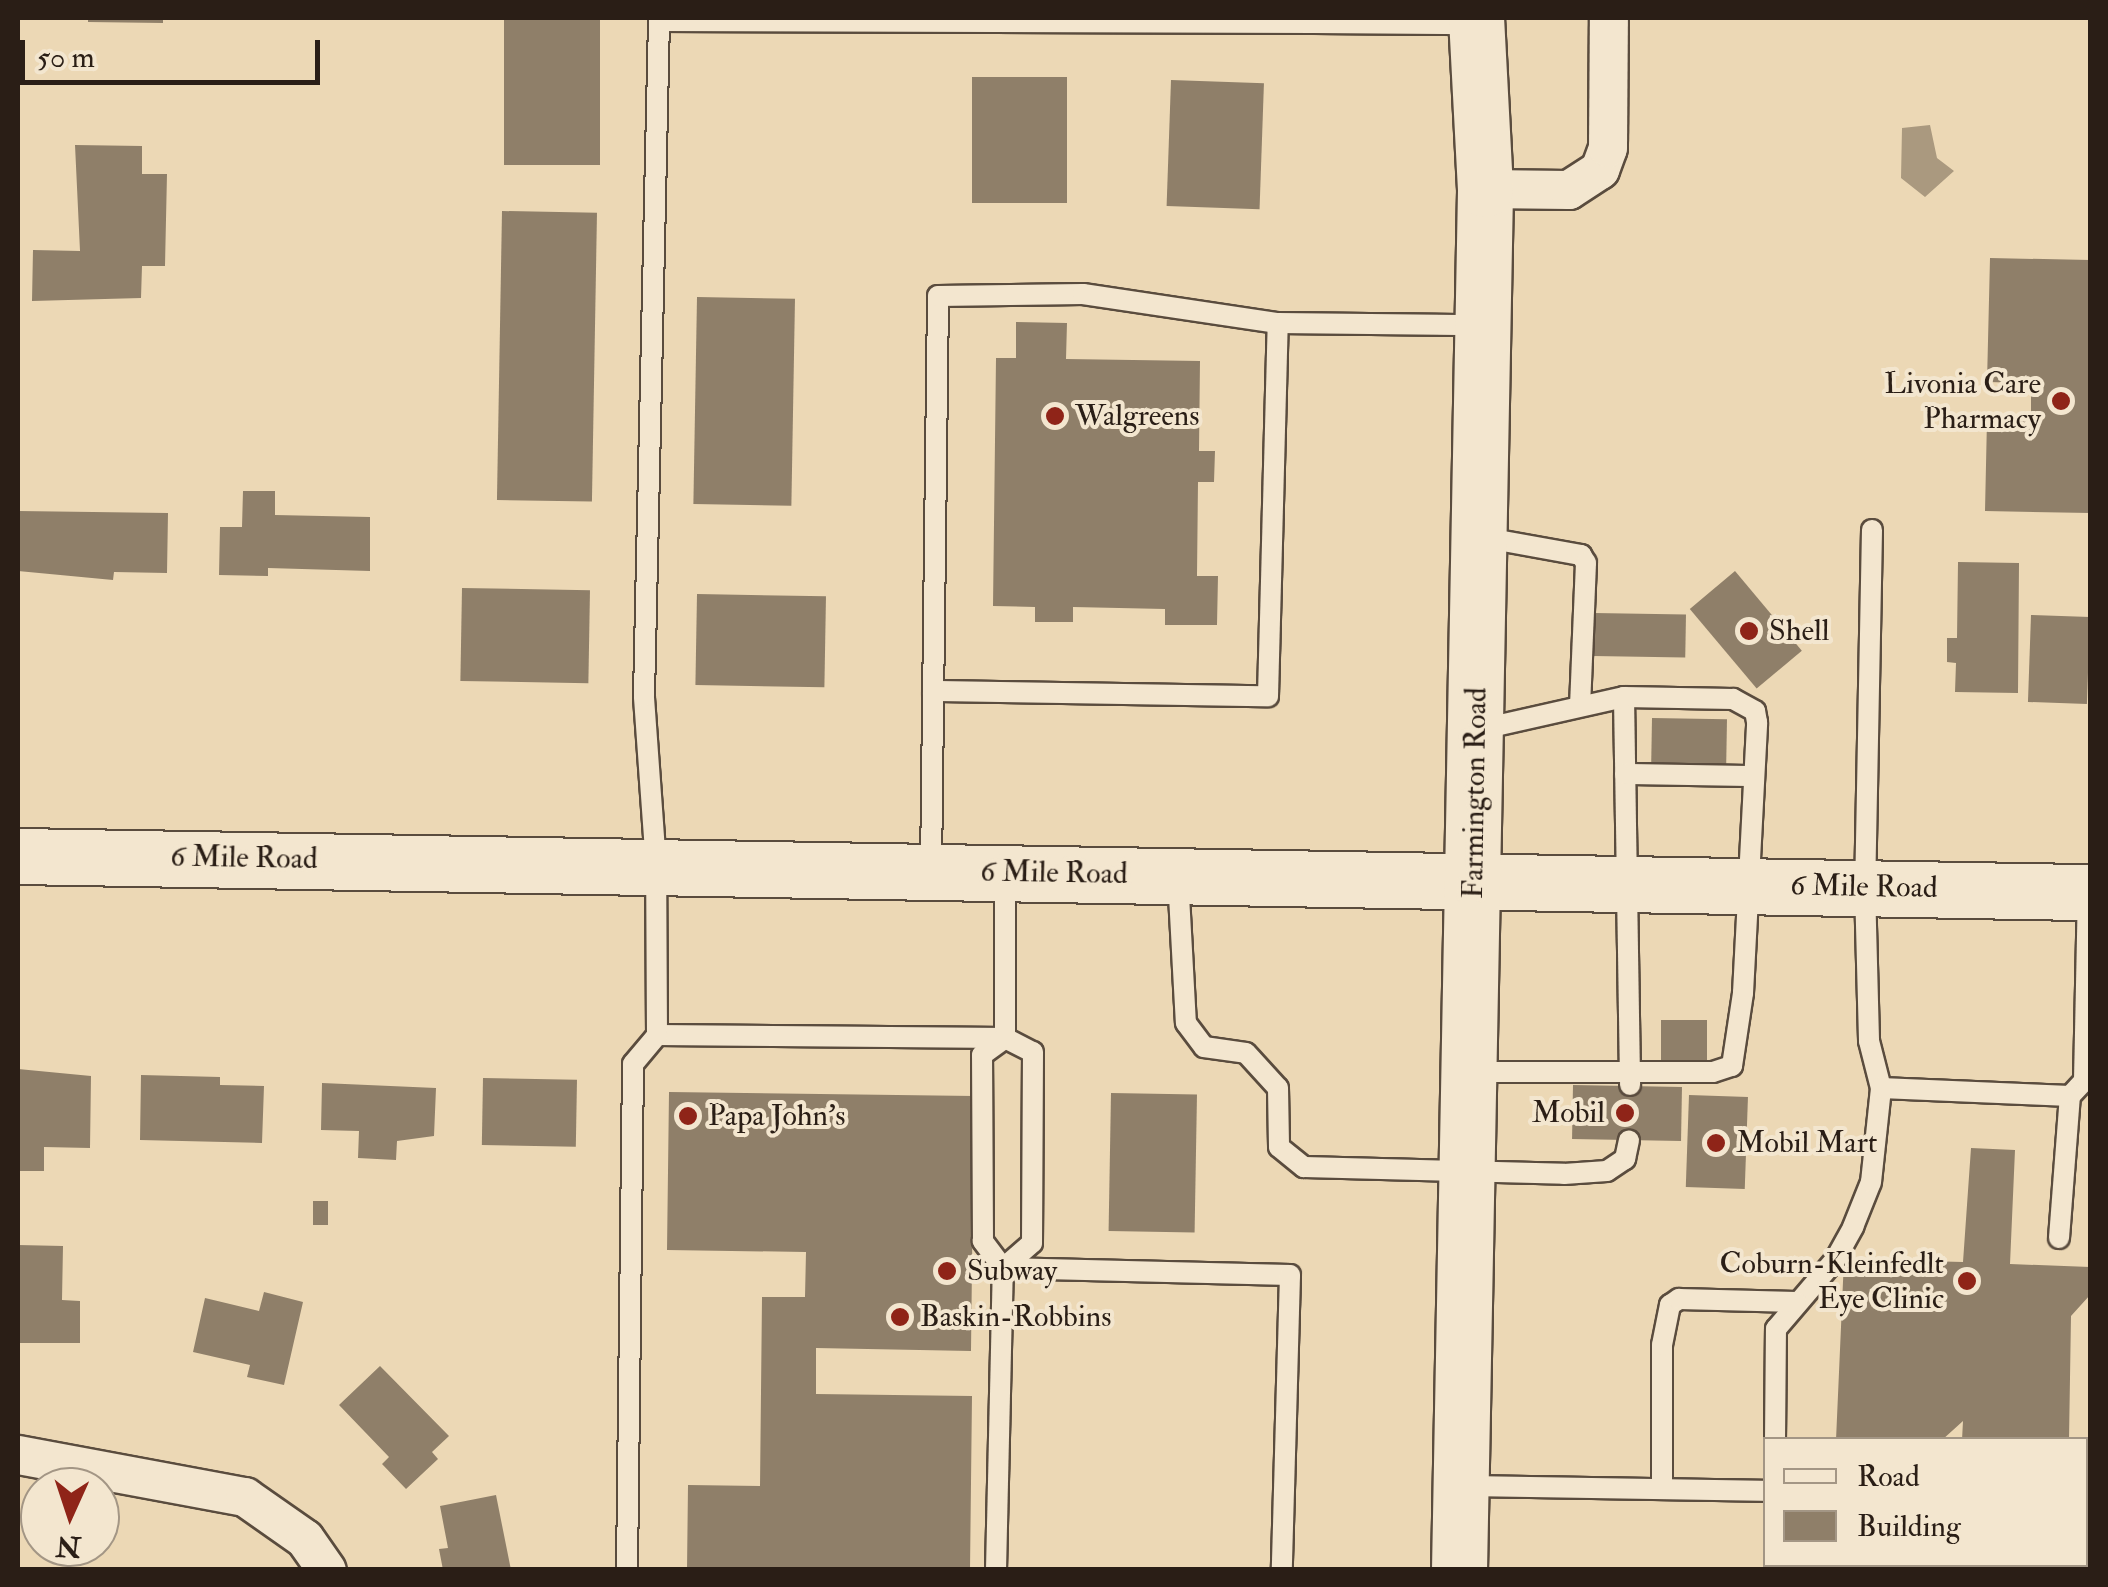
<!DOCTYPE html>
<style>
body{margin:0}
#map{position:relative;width:2108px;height:1587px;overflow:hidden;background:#ecd8b5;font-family:"IM FELL Double Pica",serif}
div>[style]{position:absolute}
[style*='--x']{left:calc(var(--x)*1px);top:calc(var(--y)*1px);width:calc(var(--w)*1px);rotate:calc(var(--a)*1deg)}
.water>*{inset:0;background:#aa997f}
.building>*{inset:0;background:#8f7f69;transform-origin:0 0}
.roads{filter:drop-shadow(2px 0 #5a4c3e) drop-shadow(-2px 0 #5a4c3e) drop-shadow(0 2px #5a4c3e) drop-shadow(0 -2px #5a4c3e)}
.lane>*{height:20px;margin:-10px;padding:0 10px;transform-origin:10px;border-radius:10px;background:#f3e6cf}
.street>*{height:38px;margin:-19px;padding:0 19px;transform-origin:19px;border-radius:19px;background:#f3e6cf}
.secondary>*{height:55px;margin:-27.5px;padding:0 27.5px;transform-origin:27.5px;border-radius:27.5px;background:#f3e6cf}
.dots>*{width:28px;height:28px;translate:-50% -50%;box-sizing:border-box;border:5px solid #f3e6cf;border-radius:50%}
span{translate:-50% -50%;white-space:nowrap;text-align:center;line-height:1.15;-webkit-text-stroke:8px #f3e6cf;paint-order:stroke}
.poi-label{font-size:30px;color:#2a1e16}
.right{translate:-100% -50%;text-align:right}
.left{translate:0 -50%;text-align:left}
.street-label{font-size:30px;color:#2a1e16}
.frame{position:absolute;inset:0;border:20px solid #2a1e16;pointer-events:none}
.legend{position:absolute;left:1763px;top:1437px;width:325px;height:130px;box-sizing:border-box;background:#f3e6cf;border:2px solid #a39685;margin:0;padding:12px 18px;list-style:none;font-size:30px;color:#2a1e16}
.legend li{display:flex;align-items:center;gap:20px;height:50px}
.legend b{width:50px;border:2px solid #a39685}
.north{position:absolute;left:20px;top:1467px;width:100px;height:100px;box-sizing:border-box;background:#f3e6cf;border:2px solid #a39685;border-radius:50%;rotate:183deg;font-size:28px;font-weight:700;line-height:40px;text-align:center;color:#2a1e16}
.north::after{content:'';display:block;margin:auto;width:35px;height:45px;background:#8f2418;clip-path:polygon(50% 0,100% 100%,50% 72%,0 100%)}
.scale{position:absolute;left:20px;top:40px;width:300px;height:45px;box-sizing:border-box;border:5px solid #2a1e16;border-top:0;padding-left:12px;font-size:30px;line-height:35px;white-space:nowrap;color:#2a1e16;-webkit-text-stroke:8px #f3e6cf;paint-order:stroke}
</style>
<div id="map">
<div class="water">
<i style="clip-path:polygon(1930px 125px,1937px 158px,1954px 171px,1925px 197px,1901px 178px,1902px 128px)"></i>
</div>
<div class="building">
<i style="clip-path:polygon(88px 18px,163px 18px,163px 23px,88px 22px)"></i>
<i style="left:504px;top:18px;width:96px;height:147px"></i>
<i style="left:972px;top:77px;width:95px;height:126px"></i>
<i style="left:1171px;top:80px;width:93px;height:126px;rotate:2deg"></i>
<i style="clip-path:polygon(75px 145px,142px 146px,142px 174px,167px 174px,165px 266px,142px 266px,141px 298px,32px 301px,33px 250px,80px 251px)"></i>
<i style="left:502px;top:211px;width:95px;height:289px;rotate:1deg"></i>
<i style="clip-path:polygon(1990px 258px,2090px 260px,2090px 513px,1985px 511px,1987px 419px,2031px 420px,2031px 383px,1987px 382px)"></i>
<i style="left:697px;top:297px;width:98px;height:207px;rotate:1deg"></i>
<i style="clip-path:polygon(1016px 322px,1067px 323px,1066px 359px,1200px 361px,1199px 451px,1215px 451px,1214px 482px,1198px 482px,1197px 576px,1218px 576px,1217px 625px,1165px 625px,1165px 609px,1073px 607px,1073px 622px,1035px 622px,1035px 607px,993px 606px,996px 358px,1016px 358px)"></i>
<i style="clip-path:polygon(243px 491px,275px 491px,275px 515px,370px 517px,370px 571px,268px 568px,268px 576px,219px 575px,220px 527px,242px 527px)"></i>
<i style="clip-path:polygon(18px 511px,168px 513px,167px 573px,114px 572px,113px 580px,18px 571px)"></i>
<i style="clip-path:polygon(1958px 562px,2019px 563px,2018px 693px,1955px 692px,1956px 663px,1947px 662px,1947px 638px,1957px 638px)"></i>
<i style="left:1735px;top:571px;width:104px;height:59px;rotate:50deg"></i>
<i style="left:462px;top:588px;width:128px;height:93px;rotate:1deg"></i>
<i style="left:697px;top:594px;width:129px;height:91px;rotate:1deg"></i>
<i style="left:1594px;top:613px;width:92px;height:43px;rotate:1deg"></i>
<i style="left:2031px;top:615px;width:59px;height:87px;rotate:2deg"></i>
<i style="left:1652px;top:718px;width:75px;height:46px;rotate:1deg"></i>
<i style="left:1661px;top:1020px;width:46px;height:45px"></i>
<i style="clip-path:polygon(18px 1069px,91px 1076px,90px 1148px,44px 1147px,44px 1171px,18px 1171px)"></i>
<i style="clip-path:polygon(141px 1075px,220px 1077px,220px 1085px,264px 1086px,262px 1143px,140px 1140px)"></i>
<i style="left:483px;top:1078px;width:94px;height:67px;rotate:1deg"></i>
<i style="clip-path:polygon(322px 1083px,436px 1088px,434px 1136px,397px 1141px,396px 1160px,358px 1158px,359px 1131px,321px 1130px)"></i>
<i style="left:1573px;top:1085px;width:109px;height:54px;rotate:1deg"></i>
<i style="clip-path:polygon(669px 1092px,974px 1096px,971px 1351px,816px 1348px,816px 1394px,972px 1396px,970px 1570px,687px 1570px,688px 1485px,760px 1486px,762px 1297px,805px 1297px,806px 1252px,667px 1250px)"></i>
<i style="left:1111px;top:1093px;width:86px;height:138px;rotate:1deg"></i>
<i style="left:1689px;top:1095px;width:59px;height:92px;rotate:2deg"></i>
<i style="clip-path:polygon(1971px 1148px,2015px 1150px,2010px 1264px,2090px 1267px,2090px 1295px,2071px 1316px,2069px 1440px,1962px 1440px,1963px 1421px,1942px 1440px,1836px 1440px,1844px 1259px,1963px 1262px)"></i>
<i style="left:313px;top:1201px;width:15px;height:24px"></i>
<i style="clip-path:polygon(18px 1245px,63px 1246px,62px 1300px,80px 1301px,80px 1343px,18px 1343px)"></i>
<i style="clip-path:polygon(264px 1292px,303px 1302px,284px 1385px,247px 1377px,250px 1365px,193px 1352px,205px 1298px,259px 1311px)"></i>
<i style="clip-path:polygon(380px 1366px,449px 1436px,432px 1452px,438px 1459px,406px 1489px,382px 1464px,389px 1457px,339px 1405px)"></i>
<i style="clip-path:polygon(496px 1495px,511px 1570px,443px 1570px,439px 1549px,448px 1548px,440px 1506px)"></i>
</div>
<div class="roads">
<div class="lane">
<i style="--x:1314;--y:18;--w:5;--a:90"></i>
<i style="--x:1314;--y:23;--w:162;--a:0.4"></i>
<i style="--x:659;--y:21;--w:655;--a:0.17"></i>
<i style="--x:1872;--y:530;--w:357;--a:91.1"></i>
<i style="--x:1865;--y:887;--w:154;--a:88.5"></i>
<i style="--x:1869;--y:1041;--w:49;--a:75.7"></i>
<i style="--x:1481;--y:537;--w:102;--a:10.2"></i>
<i style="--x:1581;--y:555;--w:9;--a:58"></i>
<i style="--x:1586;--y:563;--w:143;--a:92.4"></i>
<i style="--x:933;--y:691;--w:335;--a:0.9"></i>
<i style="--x:1268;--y:696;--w:373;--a:-88.5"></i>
<i style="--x:1624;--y:697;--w:388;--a:89.1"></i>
<i style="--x:1625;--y:774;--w:128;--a:0.9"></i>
<i style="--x:931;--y:870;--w:574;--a:-89.3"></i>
<i style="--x:938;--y:296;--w:145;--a:-0.8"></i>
<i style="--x:1083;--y:294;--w:197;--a:8.5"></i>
<i style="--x:1278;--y:323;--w:203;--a:0.6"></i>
<i style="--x:1178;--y:877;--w:146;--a:86.9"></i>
<i style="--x:1186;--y:1023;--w:30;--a:53"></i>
<i style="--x:1204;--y:1047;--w:42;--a:8.1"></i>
<i style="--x:1246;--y:1053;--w:47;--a:47.6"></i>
<i style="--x:1278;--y:1088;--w:59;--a:89"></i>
<i style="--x:1279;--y:1147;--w:32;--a:39"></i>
<i style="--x:1304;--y:1167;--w:260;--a:1.5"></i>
<i style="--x:1564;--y:1174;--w:43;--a:-4"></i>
<i style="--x:1607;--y:1171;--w:22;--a:-34"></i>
<i style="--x:1625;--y:1159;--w:19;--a:-78"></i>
<i style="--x:657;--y:1035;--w:348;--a:0.5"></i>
<i style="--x:1005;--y:1038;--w:31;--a:27"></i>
<i style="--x:1033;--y:1052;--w:191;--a:90.3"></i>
<i style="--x:1032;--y:1243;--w:38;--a:139"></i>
<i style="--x:1005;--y:1038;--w:164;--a:-90"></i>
<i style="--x:1473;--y:1072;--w:240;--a:0"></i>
<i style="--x:1713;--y:1072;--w:20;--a:-18"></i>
<i style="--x:1732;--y:1066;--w:74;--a:-81.4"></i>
<i style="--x:1743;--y:993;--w:271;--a:-87"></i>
<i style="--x:1757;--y:722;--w:11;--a:-100"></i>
<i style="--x:1755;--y:711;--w:25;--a:-151"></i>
<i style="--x:1733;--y:699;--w:109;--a:-178.9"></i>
<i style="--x:1624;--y:697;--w:150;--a:167.3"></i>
<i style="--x:2059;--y:1238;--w:142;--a:-85.6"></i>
<i style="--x:1003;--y:1268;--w:287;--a:1.4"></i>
<i style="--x:1290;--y:1275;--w:295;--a:91.6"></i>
<i style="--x:1775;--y:1440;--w:111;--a:-89.5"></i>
<i style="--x:1776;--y:1329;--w:91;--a:-49.5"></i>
<i style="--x:1835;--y:1260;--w:38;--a:-61"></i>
<i style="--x:1853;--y:1227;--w:48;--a:-68.2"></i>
<i style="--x:1871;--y:1182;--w:95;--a:-83.9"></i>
<i style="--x:1881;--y:1088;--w:189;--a:2.4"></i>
<i style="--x:2070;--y:1096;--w:21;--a:-47"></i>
<i style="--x:2084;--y:1081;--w:187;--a:-88.8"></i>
<i style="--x:1463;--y:1486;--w:303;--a:0.9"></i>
<i style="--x:1662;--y:1489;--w:144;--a:-90"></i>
<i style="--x:1662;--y:1345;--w:41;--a:-78.7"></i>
<i style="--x:1670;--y:1305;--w:11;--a:-34"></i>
<i style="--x:1679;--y:1299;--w:117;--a:1.5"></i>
<i style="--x:2086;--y:1494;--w:31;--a:-83"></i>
<i style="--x:627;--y:1570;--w:506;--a:-89.32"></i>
<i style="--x:633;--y:1064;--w:38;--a:-50"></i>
<i style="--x:657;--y:1035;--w:170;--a:-90.3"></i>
<i style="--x:656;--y:865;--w:169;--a:-94.1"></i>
<i style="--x:644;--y:696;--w:678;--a:-88.73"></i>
<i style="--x:996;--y:1570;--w:302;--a:-88.7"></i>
<i style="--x:1003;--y:1268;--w:34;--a:-127"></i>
<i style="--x:983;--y:1241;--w:186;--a:-90.3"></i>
<i style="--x:982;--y:1055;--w:29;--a:-36"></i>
</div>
<div class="street">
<i style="--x:1485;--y:189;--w:84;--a:0.7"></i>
<i style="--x:1569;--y:190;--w:37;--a:-33"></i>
<i style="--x:1600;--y:170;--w:23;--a:-70"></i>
<i style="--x:1608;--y:148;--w:130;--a:-89.6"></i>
<i style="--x:18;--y:1455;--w:231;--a:10.5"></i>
<i style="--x:245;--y:1497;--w:73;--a:35"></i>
<i style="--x:305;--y:1539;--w:38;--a:55"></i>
</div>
<div class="secondary">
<i style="--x:18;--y:856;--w:2072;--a:1"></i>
<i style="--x:1459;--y:1570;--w:1381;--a:-88.92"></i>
<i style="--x:1485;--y:189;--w:171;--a:-93"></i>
</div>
</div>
<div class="dots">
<i style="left:2061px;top:401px;background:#8f2418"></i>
<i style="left:1055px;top:416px;background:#8f2418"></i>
<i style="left:1749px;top:631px;background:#8f2418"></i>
<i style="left:1625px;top:1113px;background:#8f2418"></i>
<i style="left:688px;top:1116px;background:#8f2418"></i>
<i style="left:1716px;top:1143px;background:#8f2418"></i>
<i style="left:947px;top:1271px;background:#8f2418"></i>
<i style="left:1967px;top:1281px;background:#8f2418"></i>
<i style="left:900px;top:1317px;background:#8f2418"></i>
</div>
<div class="poi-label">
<span class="right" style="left:2041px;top:401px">Livonia Care<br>Pharmacy</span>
<span class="left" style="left:1075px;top:416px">Walgreens</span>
<span class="left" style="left:1769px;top:631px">Shell</span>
<span class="right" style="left:1605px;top:1113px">Mobil</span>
<span class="left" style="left:708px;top:1116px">Papa John's</span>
<span class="left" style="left:1736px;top:1143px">Mobil Mart</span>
<span class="right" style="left:1944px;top:1281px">Coburn-Kleinfedlt<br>Eye Clinic</span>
<span class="left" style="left:967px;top:1271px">Subway</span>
<span class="left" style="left:920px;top:1317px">Baskin-Robbins</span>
</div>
<div class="street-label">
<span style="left:1475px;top:793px;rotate:-89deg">Farmington Road</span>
<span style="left:244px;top:858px;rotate:1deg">6 Mile Road</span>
<span style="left:1054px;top:873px;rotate:1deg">6 Mile Road</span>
<span style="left:1864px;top:887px;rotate:1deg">6 Mile Road</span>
</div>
<div class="frame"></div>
<ul class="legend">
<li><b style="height:12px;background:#f3e6cf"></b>Road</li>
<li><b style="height:28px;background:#8f7f69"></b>Building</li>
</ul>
<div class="north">N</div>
<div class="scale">50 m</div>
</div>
